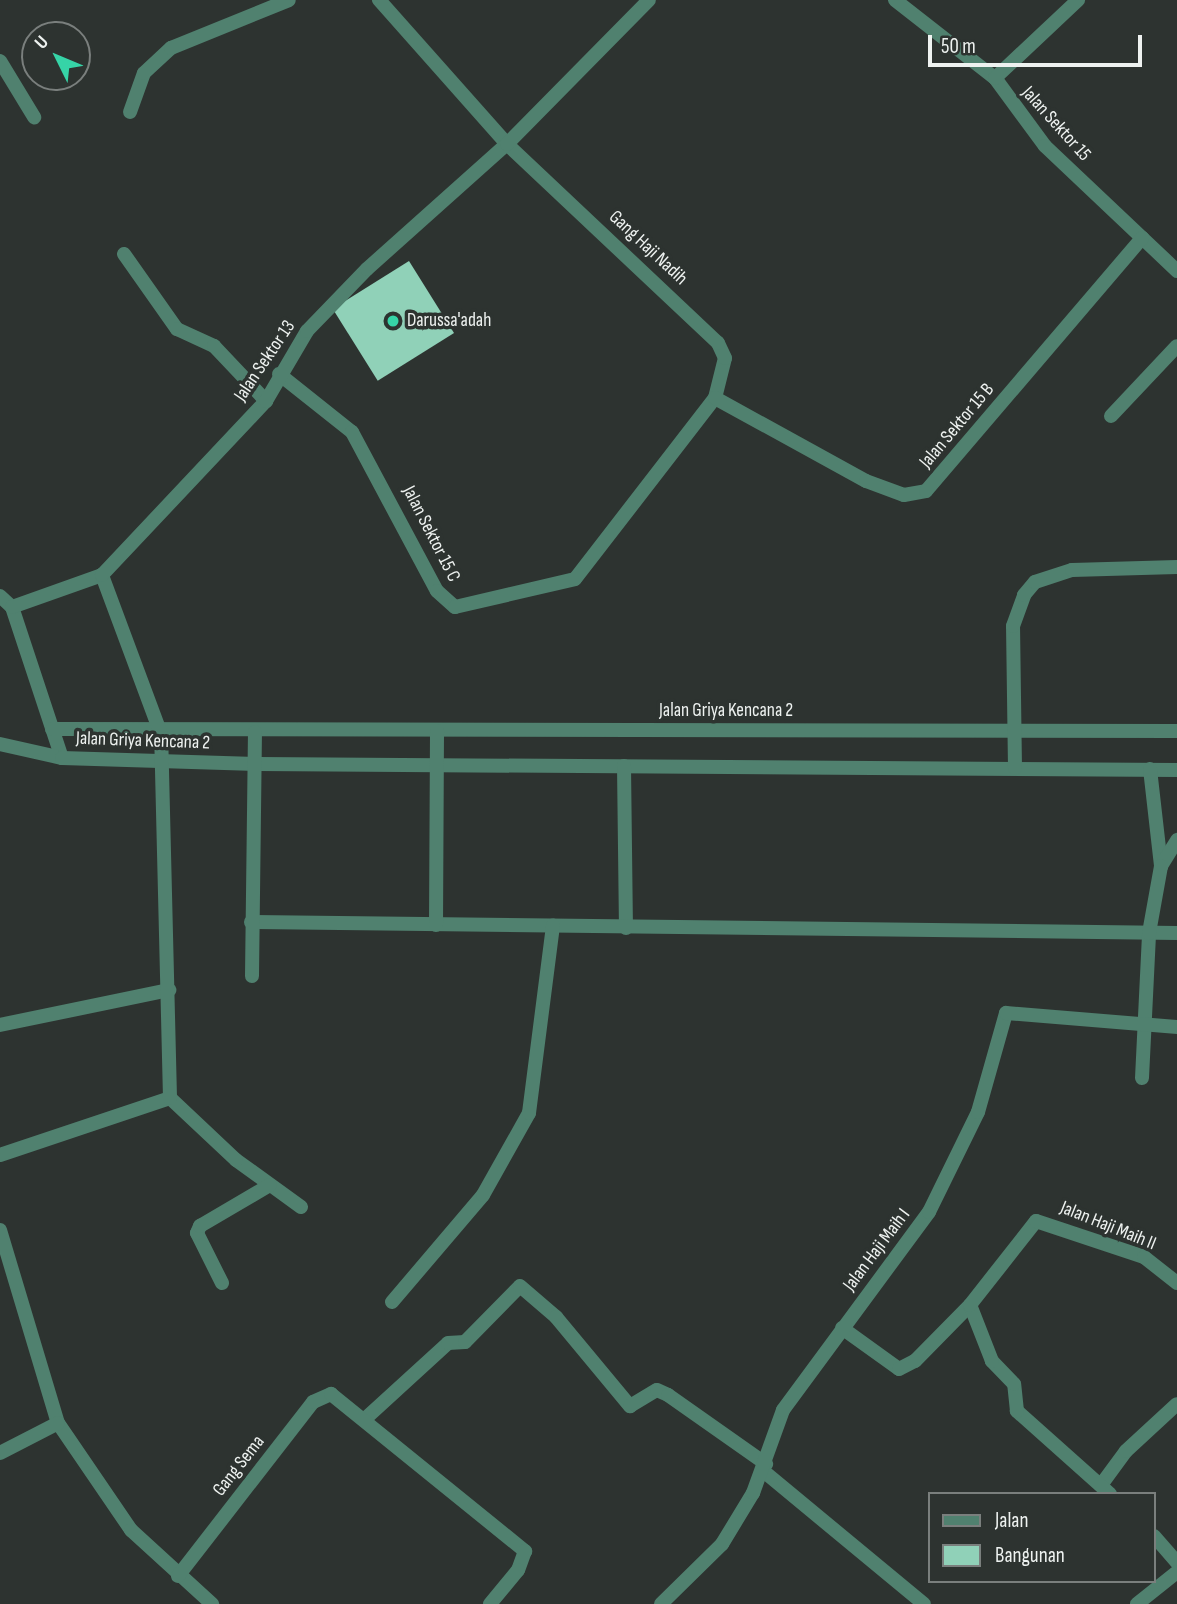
<!DOCTYPE html>
<style>
body{margin:0}
#map{position:relative;width:1177px;height:1604px;overflow:hidden;background:#2d3330;font-family:"Sofia Sans Condensed",sans-serif}
div>[style]{position:absolute}
[style*='--x']{left:calc(var(--x)*1px);top:calc(var(--y)*1px);width:calc(var(--w)*1px);rotate:calc(var(--a)*1deg)}
.building>*{inset:0;background:#90d1b8;transform-origin:0 0}
.minor>*{height:14px;margin:-7px;padding:0 7px;transform-origin:7px;border-radius:7px;background:#50816f}
.dots>*{width:19px;height:19px;translate:-50% -50%;box-sizing:border-box;border:4px solid #2d3330;border-radius:50%}
span{translate:-50% -50%;white-space:nowrap;text-align:center;line-height:1.15;-webkit-text-stroke:7px #2d3330;paint-order:stroke}
.street-label{font-size:19px;color:#eef2f0}
.poi-label{font-size:19px;color:#eef2f0}
.left{translate:0 -50%;text-align:left}
.legend{position:absolute;left:928px;top:1492px;width:228px;height:91px;box-sizing:border-box;background:#2d3330;border:2px solid #7a7f7d;margin:0;padding:9px 12px;list-style:none;font-size:21px;color:#eef2f0}
.legend li{display:flex;align-items:center;gap:14px;height:35px}
.legend b{width:35px;border:2px solid #7a7f7d}
.north{position:absolute;left:21px;top:21px;width:70px;height:70px;box-sizing:border-box;background:#2d3330;border:2px solid #7a7f7d;border-radius:50%;rotate:313deg;font-size:19px;font-weight:700;line-height:28px;text-align:center;color:#eef2f0}
.north::after{content:'';display:block;margin:auto;width:24px;height:32px;background:#36d4a7;clip-path:polygon(50% 0,100% 100%,50% 72%,0 100%)}
.scale{position:absolute;left:928px;top:35px;width:214px;height:32px;box-sizing:border-box;border:4px solid #eef2f0;border-top:0;padding-left:9px;font-size:21px;line-height:24px;white-space:nowrap;color:#eef2f0;-webkit-text-stroke:5px #2d3330;paint-order:stroke}
</style>
<div id="map">
<div class="building">
<i style="left:409px;top:261px;width:85px;height:90px;rotate:58deg"></i>
</div>
<div class="minor">
<i style="--x:895;--y:0;--w:127;--a:38"></i>
<i style="--x:995;--y:78;--w:84;--a:53.7"></i>
<i style="--x:1045;--y:146;--w:182;--a:43.4"></i>
<i style="--x:0;--y:61;--w:66;--a:58.7"></i>
<i style="--x:995;--y:78;--w:114;--a:-43.2"></i>
<i style="--x:130;--y:112;--w:41;--a:-70.3"></i>
<i style="--x:144;--y:73;--w:37;--a:-43"></i>
<i style="--x:171;--y:48;--w:127;--a:-22.1"></i>
<i style="--x:124;--y:254;--w:92;--a:54.8"></i>
<i style="--x:177;--y:329;--w:41;--a:24.7"></i>
<i style="--x:214;--y:346;--w:76;--a:46.6"></i>
<i style="--x:279;--y:374;--w:93;--a:38.5"></i>
<i style="--x:352;--y:432;--w:180;--a:61.9"></i>
<i style="--x:437;--y:591;--w:24;--a:42"></i>
<i style="--x:455;--y:607;--w:123;--a:-13.1"></i>
<i style="--x:575;--y:579;--w:229;--a:-52.3"></i>
<i style="--x:715;--y:398;--w:41;--a:-76"></i>
<i style="--x:725;--y:358;--w:17;--a:-115"></i>
<i style="--x:718;--y:343;--w:290;--a:-136.7"></i>
<i style="--x:507;--y:144;--w:193;--a:-131.6"></i>
<i style="--x:715;--y:398;--w:172;--a:28.8"></i>
<i style="--x:866;--y:481;--w:40;--a:20.2"></i>
<i style="--x:904;--y:495;--w:22;--a:-10"></i>
<i style="--x:926;--y:491;--w:333;--a:-49.5"></i>
<i style="--x:1111;--y:416;--w:96;--a:-46.7"></i>
<i style="--x:0;--y:596;--w:16;--a:43"></i>
<i style="--x:12;--y:607;--w:159;--a:71.7"></i>
<i style="--x:12;--y:607;--w:96;--a:-19.6"></i>
<i style="--x:52;--y:729;--w:1125;--a:0.1"></i>
<i style="--x:0;--y:744;--w:64;--a:12.7"></i>
<i style="--x:62;--y:758;--w:196;--a:1.8"></i>
<i style="--x:258;--y:764;--w:919;--a:0.37"></i>
<i style="--x:624;--y:766;--w:162;--a:89.3"></i>
<i style="--x:1015;--y:768;--w:142;--a:-90.8"></i>
<i style="--x:1013;--y:626;--w:33;--a:-70"></i>
<i style="--x:1024;--y:595;--w:17;--a:-50"></i>
<i style="--x:1035;--y:582;--w:39;--a:-18"></i>
<i style="--x:1072;--y:570;--w:105;--a:-1.6"></i>
<i style="--x:1150;--y:769;--w:98;--a:83.5"></i>
<i style="--x:1161;--y:866;--w:31;--a:-58"></i>
<i style="--x:251;--y:922;--w:926;--a:0.68"></i>
<i style="--x:436;--y:925;--w:194;--a:-89.7"></i>
<i style="--x:252;--y:976;--w:244;--a:-89.3"></i>
<i style="--x:0;--y:1025;--w:173;--a:-11.7"></i>
<i style="--x:1142;--y:1078;--w:145;--a:-87.2"></i>
<i style="--x:1149;--y:933;--w:68;--a:-79.8"></i>
<i style="--x:0;--y:1155;--w:179;--a:-18.5"></i>
<i style="--x:301;--y:1207;--w:80;--a:-144.1"></i>
<i style="--x:236;--y:1160;--w:91;--a:-136.8"></i>
<i style="--x:170;--y:1098;--w:364;--a:-91.4"></i>
<i style="--x:161;--y:734;--w:170;--a:-110.4"></i>
<i style="--x:102;--y:575;--w:239;--a:-46.7"></i>
<i style="--x:266;--y:401;--w:81;--a:-59.6"></i>
<i style="--x:307;--y:331;--w:86;--a:-45.9"></i>
<i style="--x:367;--y:269;--w:188;--a:-41.8"></i>
<i style="--x:507;--y:144;--w:202;--a:-45.4"></i>
<i style="--x:0;--y:1230;--w:202;--a:73.3"></i>
<i style="--x:58;--y:1423;--w:130;--a:55.7"></i>
<i style="--x:131;--y:1530;--w:110;--a:42.4"></i>
<i style="--x:222;--y:1283;--w:56;--a:-116.6"></i>
<i style="--x:197;--y:1233;--w:8;--a:-67"></i>
<i style="--x:200;--y:1226;--w:81;--a:-30.4"></i>
<i style="--x:392;--y:1302;--w:140;--a:-49.6"></i>
<i style="--x:483;--y:1195;--w:94;--a:-60.7"></i>
<i style="--x:529;--y:1113;--w:189;--a:-82.7"></i>
<i style="--x:842;--y:1328;--w:70;--a:35.7"></i>
<i style="--x:899;--y:1369;--w:18;--a:-27"></i>
<i style="--x:915;--y:1361;--w:78;--a:-45.5"></i>
<i style="--x:366;--y:1418;--w:111;--a:-42.4"></i>
<i style="--x:448;--y:1343;--w:17;--a:-3"></i>
<i style="--x:465;--y:1342;--w:78;--a:-45.5"></i>
<i style="--x:520;--y:1286;--w:48;--a:40.7"></i>
<i style="--x:556;--y:1317;--w:116;--a:50.3"></i>
<i style="--x:630;--y:1406;--w:31;--a:-31"></i>
<i style="--x:657;--y:1390;--w:12;--a:24"></i>
<i style="--x:668;--y:1395;--w:120;--a:35.1"></i>
<i style="--x:0;--y:1453;--w:65;--a:-27.3"></i>
<i style="--x:762;--y:1470;--w:210;--a:39.6"></i>
<i style="--x:1101;--y:1485;--w:42;--a:-53.7"></i>
<i style="--x:1126;--y:1451;--w:69;--a:-42.7"></i>
<i style="--x:1110;--y:1494;--w:125;--a:-138.3"></i>
<i style="--x:1017;--y:1411;--w:27;--a:-96"></i>
<i style="--x:1014;--y:1384;--w:32;--a:-134"></i>
<i style="--x:992;--y:1361;--w:60;--a:-111.4"></i>
<i style="--x:970;--y:1305;--w:107;--a:-51.8"></i>
<i style="--x:1036;--y:1221;--w:114;--a:18.4"></i>
<i style="--x:1144;--y:1257;--w:42;--a:38.2"></i>
<i style="--x:1154;--y:1536;--w:35;--a:49"></i>
<i style="--x:178;--y:1576;--w:220;--a:-52.2"></i>
<i style="--x:313;--y:1402;--w:20;--a:-24"></i>
<i style="--x:331;--y:1394;--w:250;--a:39"></i>
<i style="--x:525;--y:1551;--w:20;--a:110"></i>
<i style="--x:518;--y:1570;--w:44;--a:129.5"></i>
<i style="--x:661;--y:1604;--w:86;--a:-44.5"></i>
<i style="--x:722;--y:1544;--w:60;--a:-58.7"></i>
<i style="--x:753;--y:1493;--w:88;--a:-70.1"></i>
<i style="--x:783;--y:1410;--w:246;--a:-53.6"></i>
<i style="--x:929;--y:1212;--w:111;--a:-63.9"></i>
<i style="--x:978;--y:1112;--w:103;--a:-74.2"></i>
<i style="--x:1006;--y:1013;--w:172;--a:4.7"></i>
<i style="--x:1137;--y:1604;--w:51;--a:-38.7"></i>
</div>
<div class="dots">
<i style="left:393px;top:321px;background:#36d4a7"></i>
</div>
<div class="street-label">
<span style="left:1056px;top:124px;rotate:48deg">Jalan Sektor 15</span>
<span style="left:648px;top:248px;rotate:43deg">Gang Haji Nadih</span>
<span style="left:265px;top:361px;rotate:-56deg">Jalan Sektor 13</span>
<span style="left:957px;top:426px;rotate:-50deg">Jalan Sektor 15 B</span>
<span style="left:431px;top:534px;rotate:63deg">Jalan Sektor 15 C</span>
<span style="left:726px;top:711px">Jalan Griya Kencana 2</span>
<span style="left:143px;top:741px;rotate:2deg">Jalan Griya Kencana 2</span>
<span style="left:1108px;top:1226px;rotate:22deg">Jalan Haji Maih II</span>
<span style="left:877px;top:1250px;rotate:-53deg">Jalan Haji Maih I</span>
<span style="left:239px;top:1466px;rotate:-52deg">Gang Sema</span>
</div>
<div class="poi-label">
<span class="left" style="left:407px;top:321px">Darussa'adah</span>
</div>
<ul class="legend">
<li><b style="height:9px;background:#50816f"></b>Jalan</li>
<li><b style="height:19px;background:#90d1b8"></b>Bangunan</li>
</ul>
<div class="north">U</div>
<div class="scale">50 m</div>
</div>
